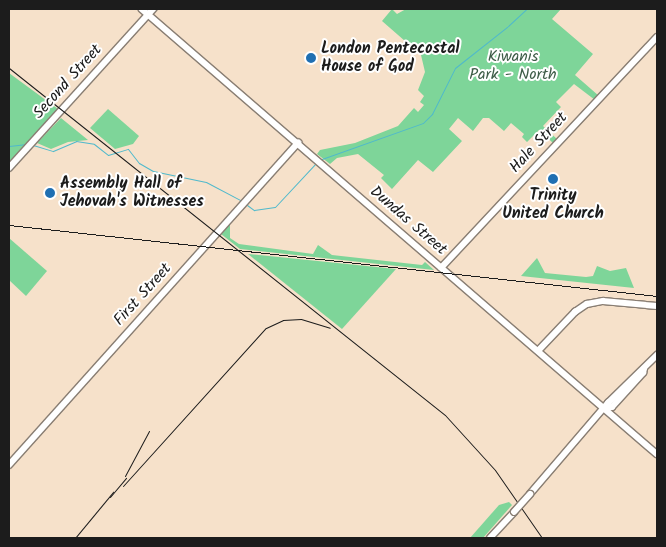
<!DOCTYPE html>
<style>
body{margin:0}
#map{position:relative;width:666px;height:547px;overflow:hidden;background:#f6e1ca;font-family:Kalam,sans-serif}
div>[style]{position:absolute}
[style*='--x']{left:calc(var(--x)*1px);top:calc(var(--y)*1px);width:calc(var(--w)*1px);rotate:calc(var(--a)*1deg)}
.green>*{inset:0;background:#7ed599}
.stream>*{height:1px;margin:-0.5px;padding:0 0.5px;transform-origin:0.5px;border-radius:0.5px;background:#4fb9cc}
.roads{filter:drop-shadow(1px 0 #897e73) drop-shadow(-1px 0 #897e73) drop-shadow(0 1px #897e73) drop-shadow(0 -1px #897e73)}
.secondary>*{height:5.5px;margin:-2.75px;padding:0 2.75px;transform-origin:2.75px;border-radius:2.75px;background:#fff}
.rail>*{height:1px;margin:-0.5px;padding:0 0.5px;transform-origin:0.5px;border-radius:0.5px;background:#1c1c1c}
.bridges{filter:drop-shadow(1px 0 #897e73) drop-shadow(-1px 0 #897e73) drop-shadow(0 1px #897e73) drop-shadow(0 -1px #897e73)}
.secondary-bridge>*{height:5.5px;margin:-2.75px;padding:0 2.75px;transform-origin:2.75px;border-radius:2.75px;background:#fff}
.dots>*{width:14px;height:14px;translate:-50% -50%;box-sizing:border-box;border:2px solid #fff;border-radius:50%}
span{translate:-50% -50%;white-space:nowrap;text-align:center;line-height:1.15;-webkit-text-stroke:4px #fff;paint-order:stroke}
.poi-label{font-size:16px;color:#1c1c1c;font-weight:700}
.left{translate:0 -50%;text-align:left}
.park-label{font-size:16px;color:#3e5d48}
.street-label{font-size:16px;color:#1c1c1c}
.frame{position:absolute;inset:0;border:10px solid #1c1c1c;pointer-events:none}
</style>
<div id="map">
<div class="green">
<i style="clip-path:polygon(392px 9px,397px 14px,406px 9px,561px 9px,552px 19px,593px 54px,575px 75px,599px 96px,595px 100px,574px 84px,556px 102px,561px 107px,543px 126px,558px 140px,553px 143px,539px 130px,527px 142px,522px 137px,524px 134px,511px 123px,504px 131px,489px 118px,483px 118px,473px 131px,458px 118px,449px 129px,462px 141px,433px 172px,418px 160px,392px 189px,381px 178px,384px 175px,358px 154px,337px 158px,330px 164px,317px 154px,320px 150px,355px 143px,398px 126px,414px 108px,418px 112px,424px 105px,420px 102px,424px 96px,418px 90px,425px 72px,421px 55px,382px 21px)"></i>
<i style="clip-path:polygon(9px 73px,58px 109px,9px 163px)"></i>
<i style="clip-path:polygon(108px 109px,139px 136px,133px 144px,115px 149px,90px 128px)"></i>
<i style="clip-path:polygon(61px 118px,88px 140px,68px 142px,51px 149px,37px 143px)"></i>
<i style="clip-path:polygon(230px 223px,230px 238px,239px 244px,313px 254px,318px 245px,332px 255px,422px 265px,425px 262px,434px 270px,240px 249px,221px 234px)"></i>
<i style="clip-path:polygon(9px 238px,47px 271px,26px 296px,9px 280px)"></i>
<i style="clip-path:polygon(248px 254px,396px 269px,342px 329px)"></i>
<i style="clip-path:polygon(537px 258px,545px 273px,586px 277px,593px 276px,597px 266px,610px 271px,626px 268px,634px 288px,521px 276px)"></i>
<i style="clip-path:polygon(509px 502px,512px 505px,483px 538px,470px 538px,499px 505px)"></i>
</div>
<div class="stream">
<i style="--x:33;--y:145;--w:21;--a:17"></i>
<i style="--x:53;--y:151;--w:25;--a:-23"></i>
<i style="--x:76;--y:141;--w:18;--a:9"></i>
<i style="--x:94;--y:144;--w:18;--a:38"></i>
<i style="--x:108;--y:155;--w:21;--a:-17"></i>
<i style="--x:128;--y:149;--w:18;--a:52"></i>
<i style="--x:139;--y:163;--w:16;--a:30"></i>
<i style="--x:153;--y:171;--w:54;--a:11.7"></i>
<i style="--x:206;--y:182;--w:41;--a:27.8"></i>
<i style="--x:9;--y:146;--w:18;--a:-6"></i>
<i style="--x:319;--y:160;--w:110;--a:-19.6"></i>
<i style="--x:423;--y:123;--w:13;--a:-45"></i>
<i style="--x:432;--y:114;--w:51;--a:-63.4"></i>
<i style="--x:455;--y:68;--w:66;--a:-38.3"></i>
<i style="--x:507;--y:27;--w:26;--a:-43"></i>
<i style="--x:247;--y:205;--w:9;--a:36"></i>
<i style="--x:254;--y:210;--w:21;--a:-8"></i>
<i style="--x:275;--y:207;--w:60;--a:-47"></i>
</div>
<div class="roads">
<div class="secondary">
<i style="--x:142;--y:9;--w:681;--a:40.83"></i>
<i style="--x:9;--y:168;--w:215;--a:-47.8"></i>
<i style="--x:441;--y:268;--w:316;--a:-46.9"></i>
<i style="--x:538;--y:351;--w:54;--a:-46.5"></i>
<i style="--x:575;--y:312;--w:14;--a:-34"></i>
<i style="--x:587;--y:304;--w:16;--a:-11"></i>
<i style="--x:603;--y:301;--w:54;--a:5.3"></i>
<i style="--x:605;--y:409;--w:7;--a:-16"></i>
<i style="--x:612;--y:407;--w:46;--a:-47.6"></i>
<i style="--x:643;--y:373;--w:4;--a:-76"></i>
<i style="--x:9;--y:465;--w:433;--a:-48.1"></i>
<i style="--x:530;--y:494;--w:120;--a:-49.4"></i>
<i style="--x:608;--y:403;--w:69;--a:-44.4"></i>
<i style="--x:490;--y:538;--w:35;--a:-47"></i>
</div>
</div>
<div class="rail">
<i style="--x:9;--y:68;--w:557;--a:38.52"></i>
<i style="--x:445;--y:415;--w:74;--a:47.7"></i>
<i style="--x:495;--y:470;--w:83;--a:55.3"></i>
<i style="--x:9;--y:225;--w:652;--a:6.25"></i>
<i style="--x:125;--y:476;--w:51;--a:-61.9"></i>
<i style="--x:123;--y:486;--w:213;--a:-47.9"></i>
<i style="--x:266;--y:328;--w:19;--a:-25"></i>
<i style="--x:283;--y:320;--w:18;--a:-3"></i>
<i style="--x:301;--y:319;--w:30;--a:17"></i>
<i style="--x:110;--y:497;--w:25;--a:-50"></i>
<i style="--x:75;--y:538;--w:60;--a:-50.4"></i>
</div>
<div class="bridges">
<div class="secondary-bridge">
<i style="--x:514;--y:512;--w:24;--a:-48"></i>
</div>
</div>
<div class="dots">
<i style="left:311px;top:58px;background:#1f6fb2"></i>
<i style="left:553px;top:179px;background:#1f6fb2"></i>
<i style="left:50px;top:193px;background:#1f6fb2"></i>
</div>
<div class="poi-label">
<span class="left" style="left:321px;top:58px">London Pentecostal<br>House of God</span>
<span class="left" style="left:60px;top:193px">Assembly Hall of<br>Jehovah's Witnesses</span>
<span style="left:553px;top:205px">Trinity<br>United Church</span>
</div>
<div class="park-label">
<span style="left:513px;top:66px">Kiwanis<br>Park - North</span>
</div>
<div class="street-label">
<span style="left:68px;top:82px;rotate:-48deg">Second Street</span>
<span style="left:539px;top:143px;rotate:-47deg">Hale Street</span>
<span style="left:408px;top:221px;rotate:41deg">Dundas Street</span>
<span style="left:143px;top:295px;rotate:-48deg">First Street</span>
</div>
<div class="frame"></div>
</div>
